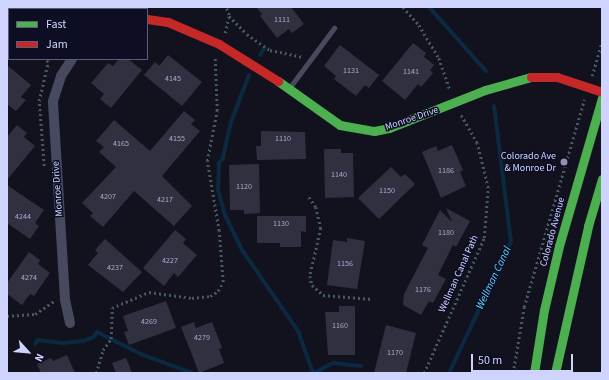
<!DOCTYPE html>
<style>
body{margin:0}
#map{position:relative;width:609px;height:380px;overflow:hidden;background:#12121e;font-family:"Source Sans 3",sans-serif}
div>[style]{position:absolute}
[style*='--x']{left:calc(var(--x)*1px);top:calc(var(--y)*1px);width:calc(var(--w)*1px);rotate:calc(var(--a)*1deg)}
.stream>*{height:4px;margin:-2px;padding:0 2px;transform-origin:2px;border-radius:2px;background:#0b2a41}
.building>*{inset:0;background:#303040}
.path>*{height:2.5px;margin-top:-1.25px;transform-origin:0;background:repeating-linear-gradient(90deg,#455961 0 2px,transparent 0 5px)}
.lane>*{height:5px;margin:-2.5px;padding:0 2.5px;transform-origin:2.5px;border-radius:2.5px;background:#474a5f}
.street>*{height:10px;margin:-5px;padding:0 5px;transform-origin:5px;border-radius:5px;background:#474a5f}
.fast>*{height:9px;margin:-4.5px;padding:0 4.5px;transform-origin:4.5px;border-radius:4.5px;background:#4caf50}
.jam>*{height:9px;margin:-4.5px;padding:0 4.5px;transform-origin:4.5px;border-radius:4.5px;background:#c62828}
.dots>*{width:11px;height:11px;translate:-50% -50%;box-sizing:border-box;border:2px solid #0d0e23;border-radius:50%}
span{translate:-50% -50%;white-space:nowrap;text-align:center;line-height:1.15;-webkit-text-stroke:3px #0d0e23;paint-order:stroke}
.number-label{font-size:8px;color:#a7abcf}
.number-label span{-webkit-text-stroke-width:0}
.street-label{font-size:10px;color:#cfd4ff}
.poi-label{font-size:10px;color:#cfd4ff}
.right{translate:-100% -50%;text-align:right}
.water-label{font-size:11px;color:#5dd6ff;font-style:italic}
.frame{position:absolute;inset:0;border:8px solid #cfd4ff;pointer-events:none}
.legend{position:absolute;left:8px;top:8px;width:140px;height:52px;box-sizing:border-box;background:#0d0e23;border:1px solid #5b5d7b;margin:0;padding:5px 7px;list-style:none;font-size:12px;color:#cfd4ff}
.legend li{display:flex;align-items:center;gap:8px;height:20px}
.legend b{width:20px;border:1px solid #5b5d7b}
.north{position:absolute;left:8px;top:332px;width:40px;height:40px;-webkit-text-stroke:3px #0d0e23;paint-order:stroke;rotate:117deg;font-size:11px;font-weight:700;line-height:16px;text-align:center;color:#cfd4ff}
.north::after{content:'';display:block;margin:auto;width:14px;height:18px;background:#cfd4ff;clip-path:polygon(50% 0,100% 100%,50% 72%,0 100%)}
.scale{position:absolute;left:471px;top:354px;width:102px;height:18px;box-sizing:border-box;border:2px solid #cfd4ff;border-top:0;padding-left:5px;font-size:12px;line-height:14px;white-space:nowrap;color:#cfd4ff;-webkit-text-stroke:3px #0d0e23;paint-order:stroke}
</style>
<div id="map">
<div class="stream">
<i style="--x:429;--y:7;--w:86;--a:48.3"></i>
<i style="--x:260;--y:55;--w:9;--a:-58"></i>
<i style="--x:249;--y:75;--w:50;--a:111"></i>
<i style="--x:231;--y:122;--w:37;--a:103"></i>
<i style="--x:223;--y:158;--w:6;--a:129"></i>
<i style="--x:219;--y:163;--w:27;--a:92"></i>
<i style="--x:218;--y:190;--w:26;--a:74"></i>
<i style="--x:225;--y:215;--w:39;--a:64"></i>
<i style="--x:242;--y:250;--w:98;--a:55.3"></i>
<i style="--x:298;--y:331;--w:45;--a:70.3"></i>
<i style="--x:35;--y:344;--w:5;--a:-53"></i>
<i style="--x:38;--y:340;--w:26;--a:7"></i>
<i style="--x:64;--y:343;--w:19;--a:-6"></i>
<i style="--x:83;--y:341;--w:12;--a:-20"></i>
<i style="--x:94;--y:337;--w:6;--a:-59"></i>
<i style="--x:97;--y:332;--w:49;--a:26.6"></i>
<i style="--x:141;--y:354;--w:54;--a:20.4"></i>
<i style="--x:314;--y:373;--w:21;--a:-28"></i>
<i style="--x:333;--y:363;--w:28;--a:6"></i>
<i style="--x:449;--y:373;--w:145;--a:-64.7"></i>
<i style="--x:511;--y:242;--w:137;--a:-97.1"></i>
</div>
<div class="building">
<i style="clip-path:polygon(256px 7px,291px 7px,304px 24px,292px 33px,289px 29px,277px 38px,260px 16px,262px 14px)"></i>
<i style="clip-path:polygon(413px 43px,426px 53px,424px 57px,434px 65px,430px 70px,433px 73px,421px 87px,418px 84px,405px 100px,382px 81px)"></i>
<i style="clip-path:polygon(340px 45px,379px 75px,369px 88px,365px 85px,356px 96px,334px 79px,336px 76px,324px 66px)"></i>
<i style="clip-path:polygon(168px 55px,202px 82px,182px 106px,144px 75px,155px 62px,159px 66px)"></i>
<i style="clip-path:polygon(119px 59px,128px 59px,142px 70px,111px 108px,100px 99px,104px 94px,91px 83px,108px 63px,113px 66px)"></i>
<i style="clip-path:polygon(7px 65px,31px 85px,21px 97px,26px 100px,16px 111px,7px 104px)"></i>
<i style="clip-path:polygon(184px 111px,195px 120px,191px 124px,200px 131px,162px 176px,192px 206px,174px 226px,134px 191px,103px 227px,90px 216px,93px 213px,82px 203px,116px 167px,99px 152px,104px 147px,96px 141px,114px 120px,150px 151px)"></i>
<i style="clip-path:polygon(17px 125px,27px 133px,24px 137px,35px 146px,7px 180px,7px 137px)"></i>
<i style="clip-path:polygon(261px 131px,305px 132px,306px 159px,257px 160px,256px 146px,261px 146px)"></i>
<i style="clip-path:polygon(452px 145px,463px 170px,460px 172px,466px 186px,441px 198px,422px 152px,436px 146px,438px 151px)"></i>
<i style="clip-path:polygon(324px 149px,341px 149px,341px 153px,353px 153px,354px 197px,325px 198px)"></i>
<i style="clip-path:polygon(259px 164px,260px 213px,244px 214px,244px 210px,230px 210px,229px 165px)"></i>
<i style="clip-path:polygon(391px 167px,401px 177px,405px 174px,415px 184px,379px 219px,358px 198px)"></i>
<i style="clip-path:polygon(7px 185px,44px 210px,35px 223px,39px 226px,30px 239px,7px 223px)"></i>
<i style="clip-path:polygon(446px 208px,470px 221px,456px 247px,453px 245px,438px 275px,446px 279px,433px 303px,429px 301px,421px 315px,403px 305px,404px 294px,428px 248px,422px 245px,440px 210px,452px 222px)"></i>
<i style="clip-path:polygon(257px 216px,306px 216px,306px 232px,301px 231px,301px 247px,280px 247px,280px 243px,257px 243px)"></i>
<i style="clip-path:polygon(175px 230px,186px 239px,183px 243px,197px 255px,178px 277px,174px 273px,164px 286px,143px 268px)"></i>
<i style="clip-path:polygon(347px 238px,365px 241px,357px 289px,327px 285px,333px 240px,347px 242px)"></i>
<i style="clip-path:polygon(105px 239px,142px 272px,123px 292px,88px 265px,98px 253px,95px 250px)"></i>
<i style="clip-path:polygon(29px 252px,40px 260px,38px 264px,50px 273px,34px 296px,30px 294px,22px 305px,7px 294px,7px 283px)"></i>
<i style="clip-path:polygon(166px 301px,176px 328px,129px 345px,124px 332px,128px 331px,123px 316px)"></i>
<i style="clip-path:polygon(339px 306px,355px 306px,355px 355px,328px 355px,325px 312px,339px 312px)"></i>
<i style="clip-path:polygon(194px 322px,196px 328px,212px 322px,222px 348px,219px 349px,224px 363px,199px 373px,181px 327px)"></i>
<i style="clip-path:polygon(386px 325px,416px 333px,406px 373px,374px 373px)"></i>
<i style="clip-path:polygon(67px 355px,75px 373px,41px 373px,37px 364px,51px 358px,53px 361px)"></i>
<i style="clip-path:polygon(126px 358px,132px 373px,116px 373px,112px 363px)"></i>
</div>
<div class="path">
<i style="--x:403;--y:7;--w:24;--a:48"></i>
<i style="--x:419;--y:25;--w:39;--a:59"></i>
<i style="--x:439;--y:58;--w:34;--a:71"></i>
<i style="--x:54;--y:9;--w:4;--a:-34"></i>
<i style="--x:229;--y:16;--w:25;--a:45"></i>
<i style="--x:247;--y:34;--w:28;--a:35"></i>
<i style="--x:270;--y:50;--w:34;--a:12"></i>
<i style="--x:225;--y:33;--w:18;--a:-77"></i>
<i style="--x:229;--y:15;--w:9;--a:-111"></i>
<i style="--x:592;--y:76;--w:35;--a:-74"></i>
<i style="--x:44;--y:166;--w:65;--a:-94.4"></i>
<i style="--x:39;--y:101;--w:40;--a:-77"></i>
<i style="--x:48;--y:62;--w:4;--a:-135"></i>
<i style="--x:309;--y:197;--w:12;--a:55"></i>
<i style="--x:316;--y:207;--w:22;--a:77"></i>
<i style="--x:321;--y:228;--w:49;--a:102.9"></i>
<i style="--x:310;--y:276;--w:9;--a:77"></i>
<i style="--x:312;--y:285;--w:15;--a:42"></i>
<i style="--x:323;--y:295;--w:49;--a:4.7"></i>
<i style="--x:7;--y:316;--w:28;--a:-4"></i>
<i style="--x:35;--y:314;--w:23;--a:-34"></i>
<i style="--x:96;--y:373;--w:24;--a:-73"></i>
<i style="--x:103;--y:350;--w:14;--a:-54"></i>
<i style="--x:111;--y:339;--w:31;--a:-88"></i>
<i style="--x:112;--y:308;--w:40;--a:-23.4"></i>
<i style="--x:149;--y:292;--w:43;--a:7.9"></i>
<i style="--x:192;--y:298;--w:18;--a:-6"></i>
<i style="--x:210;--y:296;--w:9;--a:-32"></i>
<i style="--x:218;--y:291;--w:10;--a:-61"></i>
<i style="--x:223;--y:282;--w:51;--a:-94.5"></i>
<i style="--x:219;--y:231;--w:71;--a:-99.7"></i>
<i style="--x:207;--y:161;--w:51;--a:-78.7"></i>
<i style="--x:217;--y:111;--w:53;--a:-92.2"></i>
<i style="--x:424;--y:373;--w:148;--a:-66"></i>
<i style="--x:484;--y:238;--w:50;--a:-85.4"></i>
<i style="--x:488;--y:188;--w:46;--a:-103.7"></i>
<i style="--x:477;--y:143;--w:32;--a:-120"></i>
<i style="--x:513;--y:373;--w:67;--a:-80.5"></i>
<i style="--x:524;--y:307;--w:216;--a:-73.8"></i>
</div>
<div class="lane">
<i style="--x:290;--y:87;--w:74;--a:-53.3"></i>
</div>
<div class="street">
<i style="--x:70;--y:323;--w:25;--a:-102"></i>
<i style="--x:65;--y:299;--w:198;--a:-93.5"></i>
<i style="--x:53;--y:101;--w:26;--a:-72"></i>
<i style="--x:61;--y:76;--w:20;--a:-57"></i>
</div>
<div class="fast">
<i style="--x:278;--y:81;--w:76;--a:35.4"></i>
<i style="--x:340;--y:125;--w:35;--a:10"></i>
<i style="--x:374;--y:131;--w:15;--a:-11"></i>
<i style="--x:389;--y:128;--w:103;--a:-21.6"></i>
<i style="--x:485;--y:90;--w:48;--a:-15.8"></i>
<i style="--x:534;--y:373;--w:64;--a:-81"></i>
<i style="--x:544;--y:310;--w:66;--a:-76.8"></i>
<i style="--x:559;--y:246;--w:154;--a:-73.8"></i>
<i style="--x:555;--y:373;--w:151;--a:-77.3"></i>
<i style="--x:588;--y:226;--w:49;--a:-73.4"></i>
</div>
<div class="jam">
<i style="--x:147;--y:19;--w:21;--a:8"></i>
<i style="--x:168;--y:22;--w:56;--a:23.3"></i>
<i style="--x:219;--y:44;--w:70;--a:32.1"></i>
<i style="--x:531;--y:77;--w:26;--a:0"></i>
<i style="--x:557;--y:77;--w:47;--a:18.4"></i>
</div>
<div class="dots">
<i style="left:564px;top:162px;background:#8d90b0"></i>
</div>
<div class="number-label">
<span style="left:282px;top:20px">1111</span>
<span style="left:351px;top:71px">1131</span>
<span style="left:411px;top:72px">1141</span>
<span style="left:173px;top:79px">4145</span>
<span style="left:177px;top:139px">4155</span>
<span style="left:283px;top:139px">1110</span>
<span style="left:121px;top:144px">4165</span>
<span style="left:446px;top:171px">1186</span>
<span style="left:339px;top:175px">1140</span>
<span style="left:244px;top:187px">1120</span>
<span style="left:387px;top:191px">1150</span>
<span style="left:108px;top:197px">4207</span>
<span style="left:165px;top:200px">4217</span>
<span style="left:23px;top:217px">4244</span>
<span style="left:281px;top:224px">1130</span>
<span style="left:446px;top:233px">1180</span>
<span style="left:170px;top:261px">4227</span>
<span style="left:345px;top:264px">1156</span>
<span style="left:115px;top:268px">4237</span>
<span style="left:29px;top:278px">4274</span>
<span style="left:423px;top:290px">1176</span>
<span style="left:149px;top:322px">4269</span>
<span style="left:340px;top:326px">1160</span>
<span style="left:202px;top:338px">4279</span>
<span style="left:395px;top:353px">1170</span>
</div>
<div class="street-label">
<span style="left:412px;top:119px;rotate:-19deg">Monroe Drive</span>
<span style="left:58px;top:189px;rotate:-94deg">Monroe Drive</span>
<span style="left:553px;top:232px;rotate:-75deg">Colorado Avenue</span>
<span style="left:459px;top:274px;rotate:-66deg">Wellman Canal Path</span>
</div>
<div class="poi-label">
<span class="right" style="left:556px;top:162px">Colorado Ave<br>&amp; Monroe Dr</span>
</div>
<div class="water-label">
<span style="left:494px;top:278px;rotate:-65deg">Wellman Canal</span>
</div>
<div class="frame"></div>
<ul class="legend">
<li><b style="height:5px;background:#4caf50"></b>Fast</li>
<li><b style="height:5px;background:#c62828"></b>Jam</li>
</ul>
<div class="north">N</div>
<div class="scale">50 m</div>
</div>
